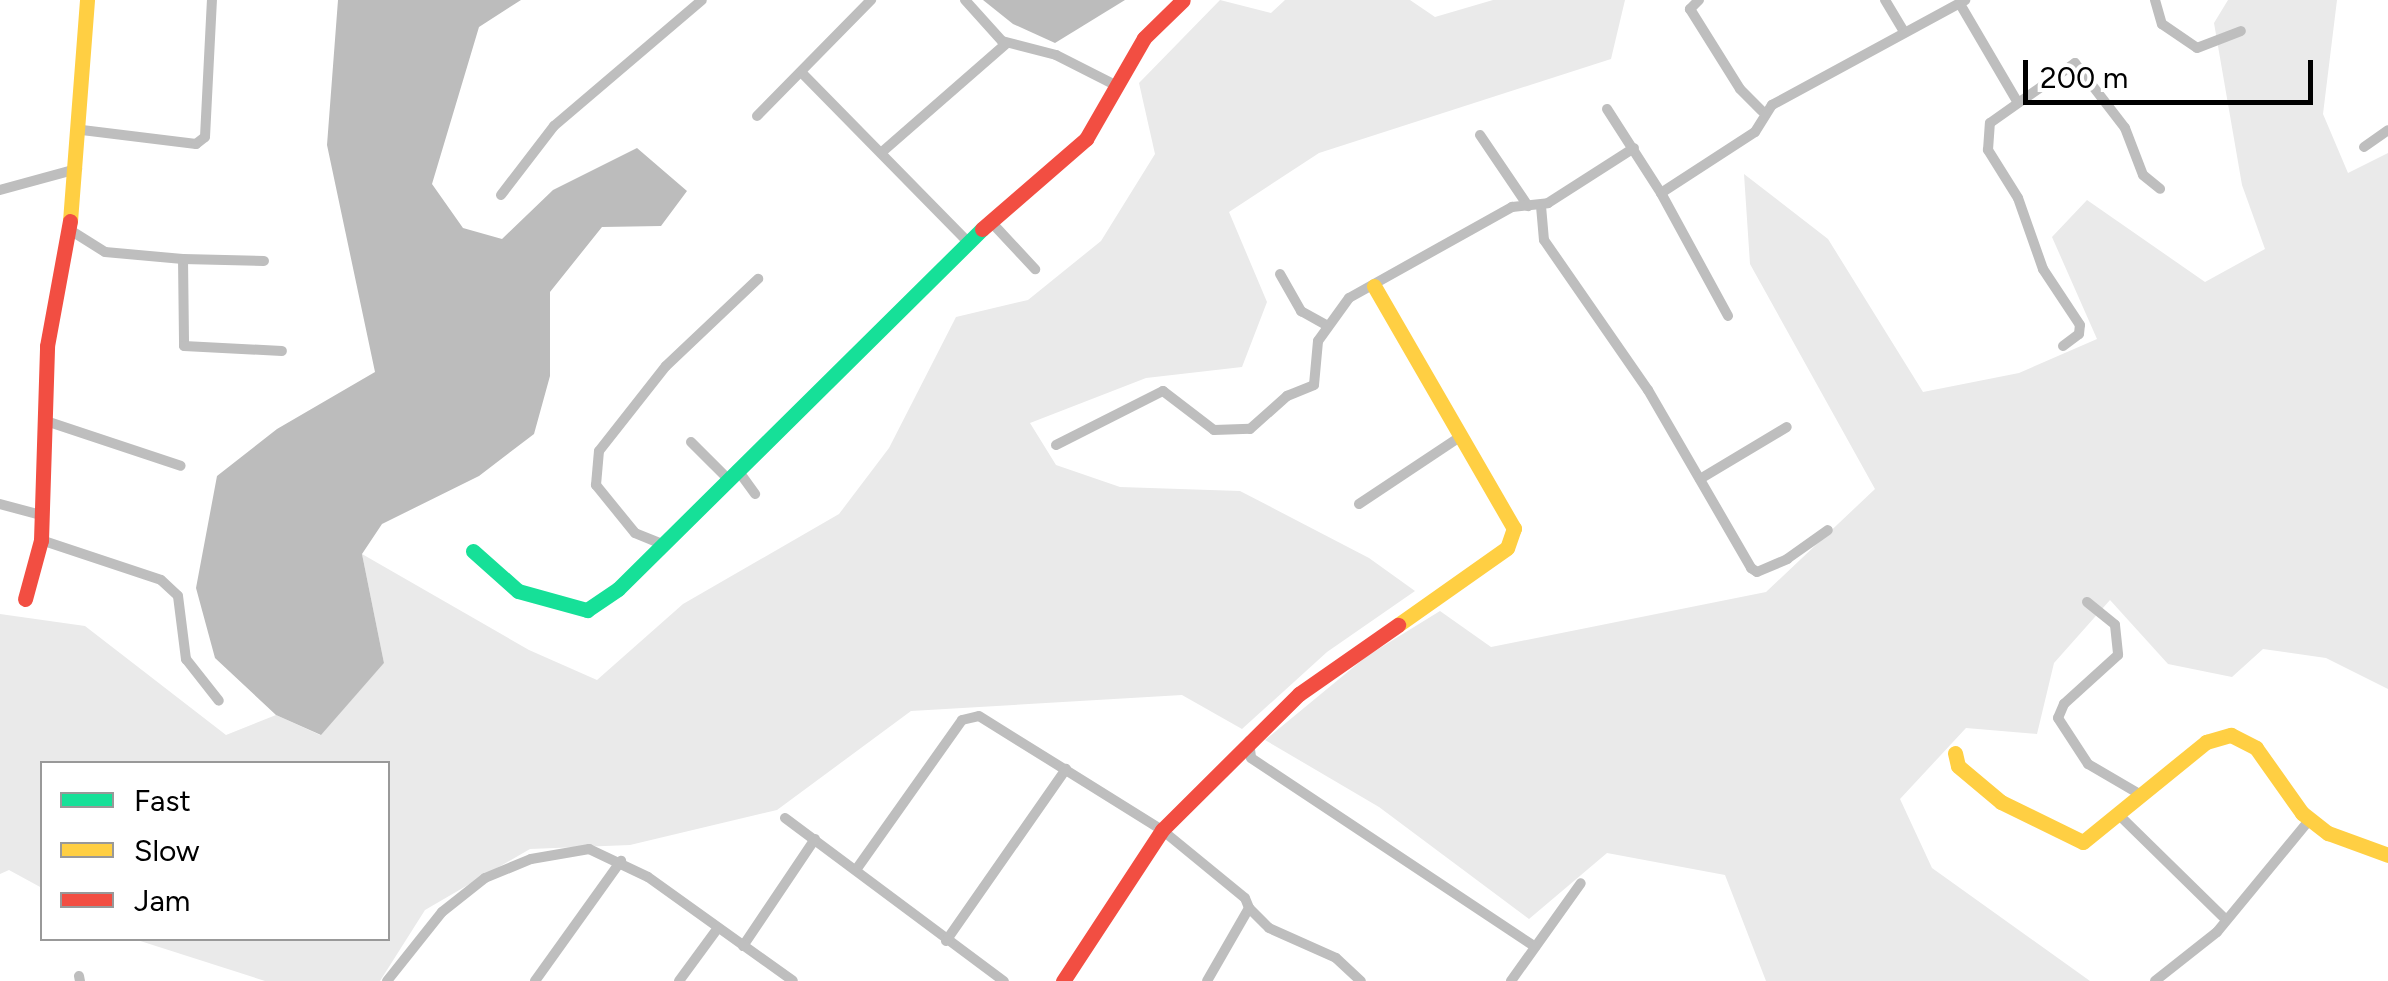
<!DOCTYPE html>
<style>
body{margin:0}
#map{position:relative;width:2388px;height:981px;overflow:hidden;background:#fff;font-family:Figtree,sans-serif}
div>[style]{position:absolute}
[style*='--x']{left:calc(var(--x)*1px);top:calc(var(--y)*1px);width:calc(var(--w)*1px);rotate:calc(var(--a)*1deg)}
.green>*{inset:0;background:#eaeaea}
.water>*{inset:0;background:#bcbcbc}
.street>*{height:10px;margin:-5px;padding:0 5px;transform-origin:5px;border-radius:5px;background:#bebebe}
.fast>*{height:15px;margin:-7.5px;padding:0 7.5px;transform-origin:7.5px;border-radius:7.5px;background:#16e098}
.slow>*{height:15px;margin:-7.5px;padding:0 7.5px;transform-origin:7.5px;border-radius:7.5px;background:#ffcf43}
.jam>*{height:15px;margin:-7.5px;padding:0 7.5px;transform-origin:7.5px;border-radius:7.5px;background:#f24e42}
span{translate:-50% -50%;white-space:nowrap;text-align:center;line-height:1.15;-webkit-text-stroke:10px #fff;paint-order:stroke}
.legend{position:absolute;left:40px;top:761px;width:350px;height:180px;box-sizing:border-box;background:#fff;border:2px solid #999;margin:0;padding:12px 18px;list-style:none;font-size:30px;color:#000}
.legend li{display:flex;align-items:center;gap:20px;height:50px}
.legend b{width:50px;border:2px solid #999}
.scale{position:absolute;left:2023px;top:60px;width:290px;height:45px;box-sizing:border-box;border:5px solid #000;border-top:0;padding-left:12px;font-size:30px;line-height:35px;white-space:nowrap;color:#000;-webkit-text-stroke:8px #fff;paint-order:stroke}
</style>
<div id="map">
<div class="green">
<i style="clip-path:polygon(1220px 0,1271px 13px,1285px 0,1410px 0,1435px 17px,1493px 0,1625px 0,1611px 59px,1319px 153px,1229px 212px,1267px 302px,1242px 367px,1146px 378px,1030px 423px,1056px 465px,1120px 487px,1240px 491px,1369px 558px,1415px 591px,1327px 652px,1242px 729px,1182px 695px,911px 711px,777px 810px,630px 845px,530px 849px,425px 910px,380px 981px,265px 981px,134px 939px,388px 938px,388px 764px,42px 764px,42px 888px,9px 870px,0 874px,0 614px,85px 626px,226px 735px,276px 715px,320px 735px,384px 663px,362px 554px,529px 650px,597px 680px,683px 604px,839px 514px,889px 448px,956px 317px,1028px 300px,1101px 241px,1155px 154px,1139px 83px)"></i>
<i style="clip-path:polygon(2228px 0,2337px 0,2323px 114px,2348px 173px,2388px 153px,2388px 689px,2326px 658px,2263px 649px,2232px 677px,2168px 664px,2110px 600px,2054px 663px,2037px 734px,1966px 728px,1900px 799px,1932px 868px,2090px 981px,1766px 981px,1725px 875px,1607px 853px,1529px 919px,1379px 807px,1265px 740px,1367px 656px,1440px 611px,1491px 647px,1766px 592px,1875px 489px,1750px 264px,1744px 174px,1828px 239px,1923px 392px,2019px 373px,2097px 339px,2052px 237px,2087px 200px,2205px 282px,2265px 249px,2242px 185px,2214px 23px)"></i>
</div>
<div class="water">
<i style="clip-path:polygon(338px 0,521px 0,479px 27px,432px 184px,463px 228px,502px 239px,553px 190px,637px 148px,687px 191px,661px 226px,602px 227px,550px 292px,550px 376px,534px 434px,479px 476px,382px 524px,362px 554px,384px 663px,321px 735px,276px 715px,215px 658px,196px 588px,217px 476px,277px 429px,375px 372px,327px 145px)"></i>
<i style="clip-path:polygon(983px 0,1125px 0,1055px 43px,1013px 24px)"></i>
</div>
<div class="street">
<i style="--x:965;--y:0;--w:55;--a:47.9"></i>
<i style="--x:1002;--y:41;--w:56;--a:14.5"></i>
<i style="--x:1056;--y:55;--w:68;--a:26.9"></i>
<i style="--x:1699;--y:0;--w:13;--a:135"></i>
<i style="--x:1690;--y:9;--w:94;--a:58"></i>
<i style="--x:1740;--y:89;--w:31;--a:45"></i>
<i style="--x:1885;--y:0;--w:37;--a:59"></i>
<i style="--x:2155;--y:0;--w:25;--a:74"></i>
<i style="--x:2162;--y:24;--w:42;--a:34.4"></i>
<i style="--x:2197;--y:48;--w:47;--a:-21.1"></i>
<i style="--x:1960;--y:4;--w:113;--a:59.6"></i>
<i style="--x:801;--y:72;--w:241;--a:45.5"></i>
<i style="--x:1607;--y:109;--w:100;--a:57.3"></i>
<i style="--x:1661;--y:193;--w:112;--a:-33"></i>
<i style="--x:1755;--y:132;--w:32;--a:-58"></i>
<i style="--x:1772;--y:105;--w:220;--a:-28.5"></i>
<i style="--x:757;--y:116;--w:163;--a:-45.5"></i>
<i style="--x:82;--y:130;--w:115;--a:7"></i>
<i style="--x:196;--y:144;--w:11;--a:-38"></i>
<i style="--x:205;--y:137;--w:137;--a:-87.1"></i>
<i style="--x:1480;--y:135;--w:86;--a:55.9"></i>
<i style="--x:2364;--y:147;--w:29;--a:-35"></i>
<i style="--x:882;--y:152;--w:166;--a:-41.1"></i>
<i style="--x:0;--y:190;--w:80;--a:-15.3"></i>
<i style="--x:1661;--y:193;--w:140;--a:61.4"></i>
<i style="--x:501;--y:195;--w:87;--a:-52.5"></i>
<i style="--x:554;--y:126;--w:194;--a:-40.4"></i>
<i style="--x:1541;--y:206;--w:34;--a:85"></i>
<i style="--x:1544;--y:240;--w:183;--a:55.3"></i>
<i style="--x:1648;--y:390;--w:206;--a:59.9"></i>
<i style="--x:1751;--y:568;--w:7;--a:34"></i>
<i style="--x:1757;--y:572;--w:33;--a:-23"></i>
<i style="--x:1787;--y:559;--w:50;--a:-35.3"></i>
<i style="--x:993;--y:224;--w:62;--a:47"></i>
<i style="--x:70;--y:230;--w:41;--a:32.2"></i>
<i style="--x:105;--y:252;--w:78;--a:5.1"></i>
<i style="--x:183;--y:259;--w:87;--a:89.3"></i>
<i style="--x:184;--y:346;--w:98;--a:2.9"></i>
<i style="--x:183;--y:259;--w:81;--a:1.4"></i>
<i style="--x:1280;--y:274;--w:43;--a:60.4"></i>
<i style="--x:1301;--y:311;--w:29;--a:29"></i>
<i style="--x:2063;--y:346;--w:20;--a:-37"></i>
<i style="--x:2079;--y:334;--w:9;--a:-84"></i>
<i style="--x:2080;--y:325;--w:67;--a:-123.5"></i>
<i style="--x:2043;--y:269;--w:75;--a:-109.4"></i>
<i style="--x:2018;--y:198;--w:57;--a:-122"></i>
<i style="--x:1988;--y:150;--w:27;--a:-86"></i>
<i style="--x:1990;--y:123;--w:104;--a:-35.2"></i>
<i style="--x:2075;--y:63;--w:82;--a:52.4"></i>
<i style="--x:2125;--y:128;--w:50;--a:69"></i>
<i style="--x:2143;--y:175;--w:22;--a:39"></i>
<i style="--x:43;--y:420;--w:145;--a:18.4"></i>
<i style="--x:691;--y:442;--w:51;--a:45"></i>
<i style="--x:1056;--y:445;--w:120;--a:-26.8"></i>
<i style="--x:1163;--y:391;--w:64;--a:37.4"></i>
<i style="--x:1214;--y:430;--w:36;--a:-2"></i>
<i style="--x:1250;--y:429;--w:50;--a:-41.7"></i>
<i style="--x:1287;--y:396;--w:29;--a:-22"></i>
<i style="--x:1314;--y:385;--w:44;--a:-84.8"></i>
<i style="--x:1318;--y:341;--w:53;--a:-54.2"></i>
<i style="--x:1349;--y:298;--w:187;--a:-29.2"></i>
<i style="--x:1512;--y:207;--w:36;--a:-6"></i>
<i style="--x:1548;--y:203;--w:102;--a:-32.6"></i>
<i style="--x:737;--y:469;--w:31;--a:54"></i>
<i style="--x:1700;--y:479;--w:101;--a:-30.9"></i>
<i style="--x:0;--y:504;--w:42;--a:15"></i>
<i style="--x:1359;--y:504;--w:118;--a:-33.6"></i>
<i style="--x:41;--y:540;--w:126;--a:18.4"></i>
<i style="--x:161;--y:580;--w:23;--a:43"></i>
<i style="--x:178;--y:596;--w:64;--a:82.8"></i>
<i style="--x:186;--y:659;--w:53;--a:51.8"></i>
<i style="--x:662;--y:544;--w:29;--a:-158"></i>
<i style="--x:635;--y:533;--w:62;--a:-129.1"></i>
<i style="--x:596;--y:485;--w:34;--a:-85"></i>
<i style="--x:599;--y:451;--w:108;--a:-51.8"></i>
<i style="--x:666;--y:366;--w:127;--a:-43.4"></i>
<i style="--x:2087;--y:602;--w:36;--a:39"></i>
<i style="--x:2115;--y:625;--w:30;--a:84"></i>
<i style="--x:2118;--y:655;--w:73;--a:137.8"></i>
<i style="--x:2064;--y:704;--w:15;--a:113"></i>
<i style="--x:2058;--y:718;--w:55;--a:56.9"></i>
<i style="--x:2088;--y:764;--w:61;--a:30.3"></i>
<i style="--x:1249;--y:741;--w:17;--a:83"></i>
<i style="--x:1251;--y:758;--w:341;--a:33.6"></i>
<i style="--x:2120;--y:816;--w:144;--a:44.4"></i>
<i style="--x:785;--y:818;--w:273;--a:36.7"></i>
<i style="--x:858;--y:867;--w:180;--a:-54.7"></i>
<i style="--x:962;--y:720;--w:17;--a:-13"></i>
<i style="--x:979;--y:716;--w:216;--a:31.9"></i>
<i style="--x:1162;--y:830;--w:107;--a:39.3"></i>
<i style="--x:1245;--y:898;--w:11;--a:68"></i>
<i style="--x:1249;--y:908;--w:84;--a:119.9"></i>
<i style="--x:1249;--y:908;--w:28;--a:45"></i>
<i style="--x:1269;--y:928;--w:73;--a:24.1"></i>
<i style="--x:1336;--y:958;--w:34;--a:43"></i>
<i style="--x:946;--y:941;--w:210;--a:-55.1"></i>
<i style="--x:743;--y:946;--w:129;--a:-56.1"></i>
<i style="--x:79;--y:976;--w:5;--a:79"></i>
<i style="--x:387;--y:981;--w:88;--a:-51.4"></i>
<i style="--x:442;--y:912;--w:55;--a:-38.3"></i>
<i style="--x:485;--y:878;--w:50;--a:-22.4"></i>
<i style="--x:531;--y:859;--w:59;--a:-9.8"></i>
<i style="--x:589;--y:849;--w:65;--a:25.4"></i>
<i style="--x:648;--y:877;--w:178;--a:35.6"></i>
<i style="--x:535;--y:981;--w:148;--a:-54.4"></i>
<i style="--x:679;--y:981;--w:66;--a:-53.7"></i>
<i style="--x:1511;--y:981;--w:120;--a:-54.5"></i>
<i style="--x:2155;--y:981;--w:79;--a:-38.3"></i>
<i style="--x:2217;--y:932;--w:146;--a:-50.5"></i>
</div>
<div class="fast">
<i style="--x:473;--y:551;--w:60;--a:41.6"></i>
<i style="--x:518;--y:591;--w:72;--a:15.4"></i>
<i style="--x:587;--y:610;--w:37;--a:-34"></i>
<i style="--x:618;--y:589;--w:512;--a:-44.68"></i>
</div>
<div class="slow">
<i style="--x:70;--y:221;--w:222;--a:-85.6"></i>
<i style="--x:1374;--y:286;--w:280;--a:60"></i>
<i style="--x:1514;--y:528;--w:21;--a:109"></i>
<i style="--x:1507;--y:548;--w:133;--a:144.8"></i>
<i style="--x:1955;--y:753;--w:13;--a:77"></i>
<i style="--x:1958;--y:766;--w:56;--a:39.9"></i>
<i style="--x:2001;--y:802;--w:91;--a:26"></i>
<i style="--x:2083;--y:842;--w:159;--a:-39.1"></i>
<i style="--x:2206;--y:742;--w:26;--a:-16"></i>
<i style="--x:2231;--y:735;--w:28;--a:27"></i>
<i style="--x:2256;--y:748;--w:80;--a:54.7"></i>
<i style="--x:2302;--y:813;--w:33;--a:38"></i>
<i style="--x:2328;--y:833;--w:64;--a:20.1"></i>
</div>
<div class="jam">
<i style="--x:982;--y:229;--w:138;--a:-40.9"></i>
<i style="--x:1086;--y:139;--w:116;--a:-60.1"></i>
<i style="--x:1144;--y:38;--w:54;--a:-44.3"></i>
<i style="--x:25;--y:599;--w:61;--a:-74.8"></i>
<i style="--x:41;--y:540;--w:194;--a:-88.2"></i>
<i style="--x:47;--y:346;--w:127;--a:-79.6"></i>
<i style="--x:1063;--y:981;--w:181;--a:-56.7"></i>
<i style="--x:1162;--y:830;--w:193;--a:-44.8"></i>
<i style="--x:1299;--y:694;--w:121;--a:-34.9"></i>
</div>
<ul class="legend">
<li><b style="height:12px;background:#16e098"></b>Fast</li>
<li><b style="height:12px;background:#ffcf43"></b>Slow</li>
<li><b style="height:12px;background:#f24e42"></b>Jam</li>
</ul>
<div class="scale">200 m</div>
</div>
